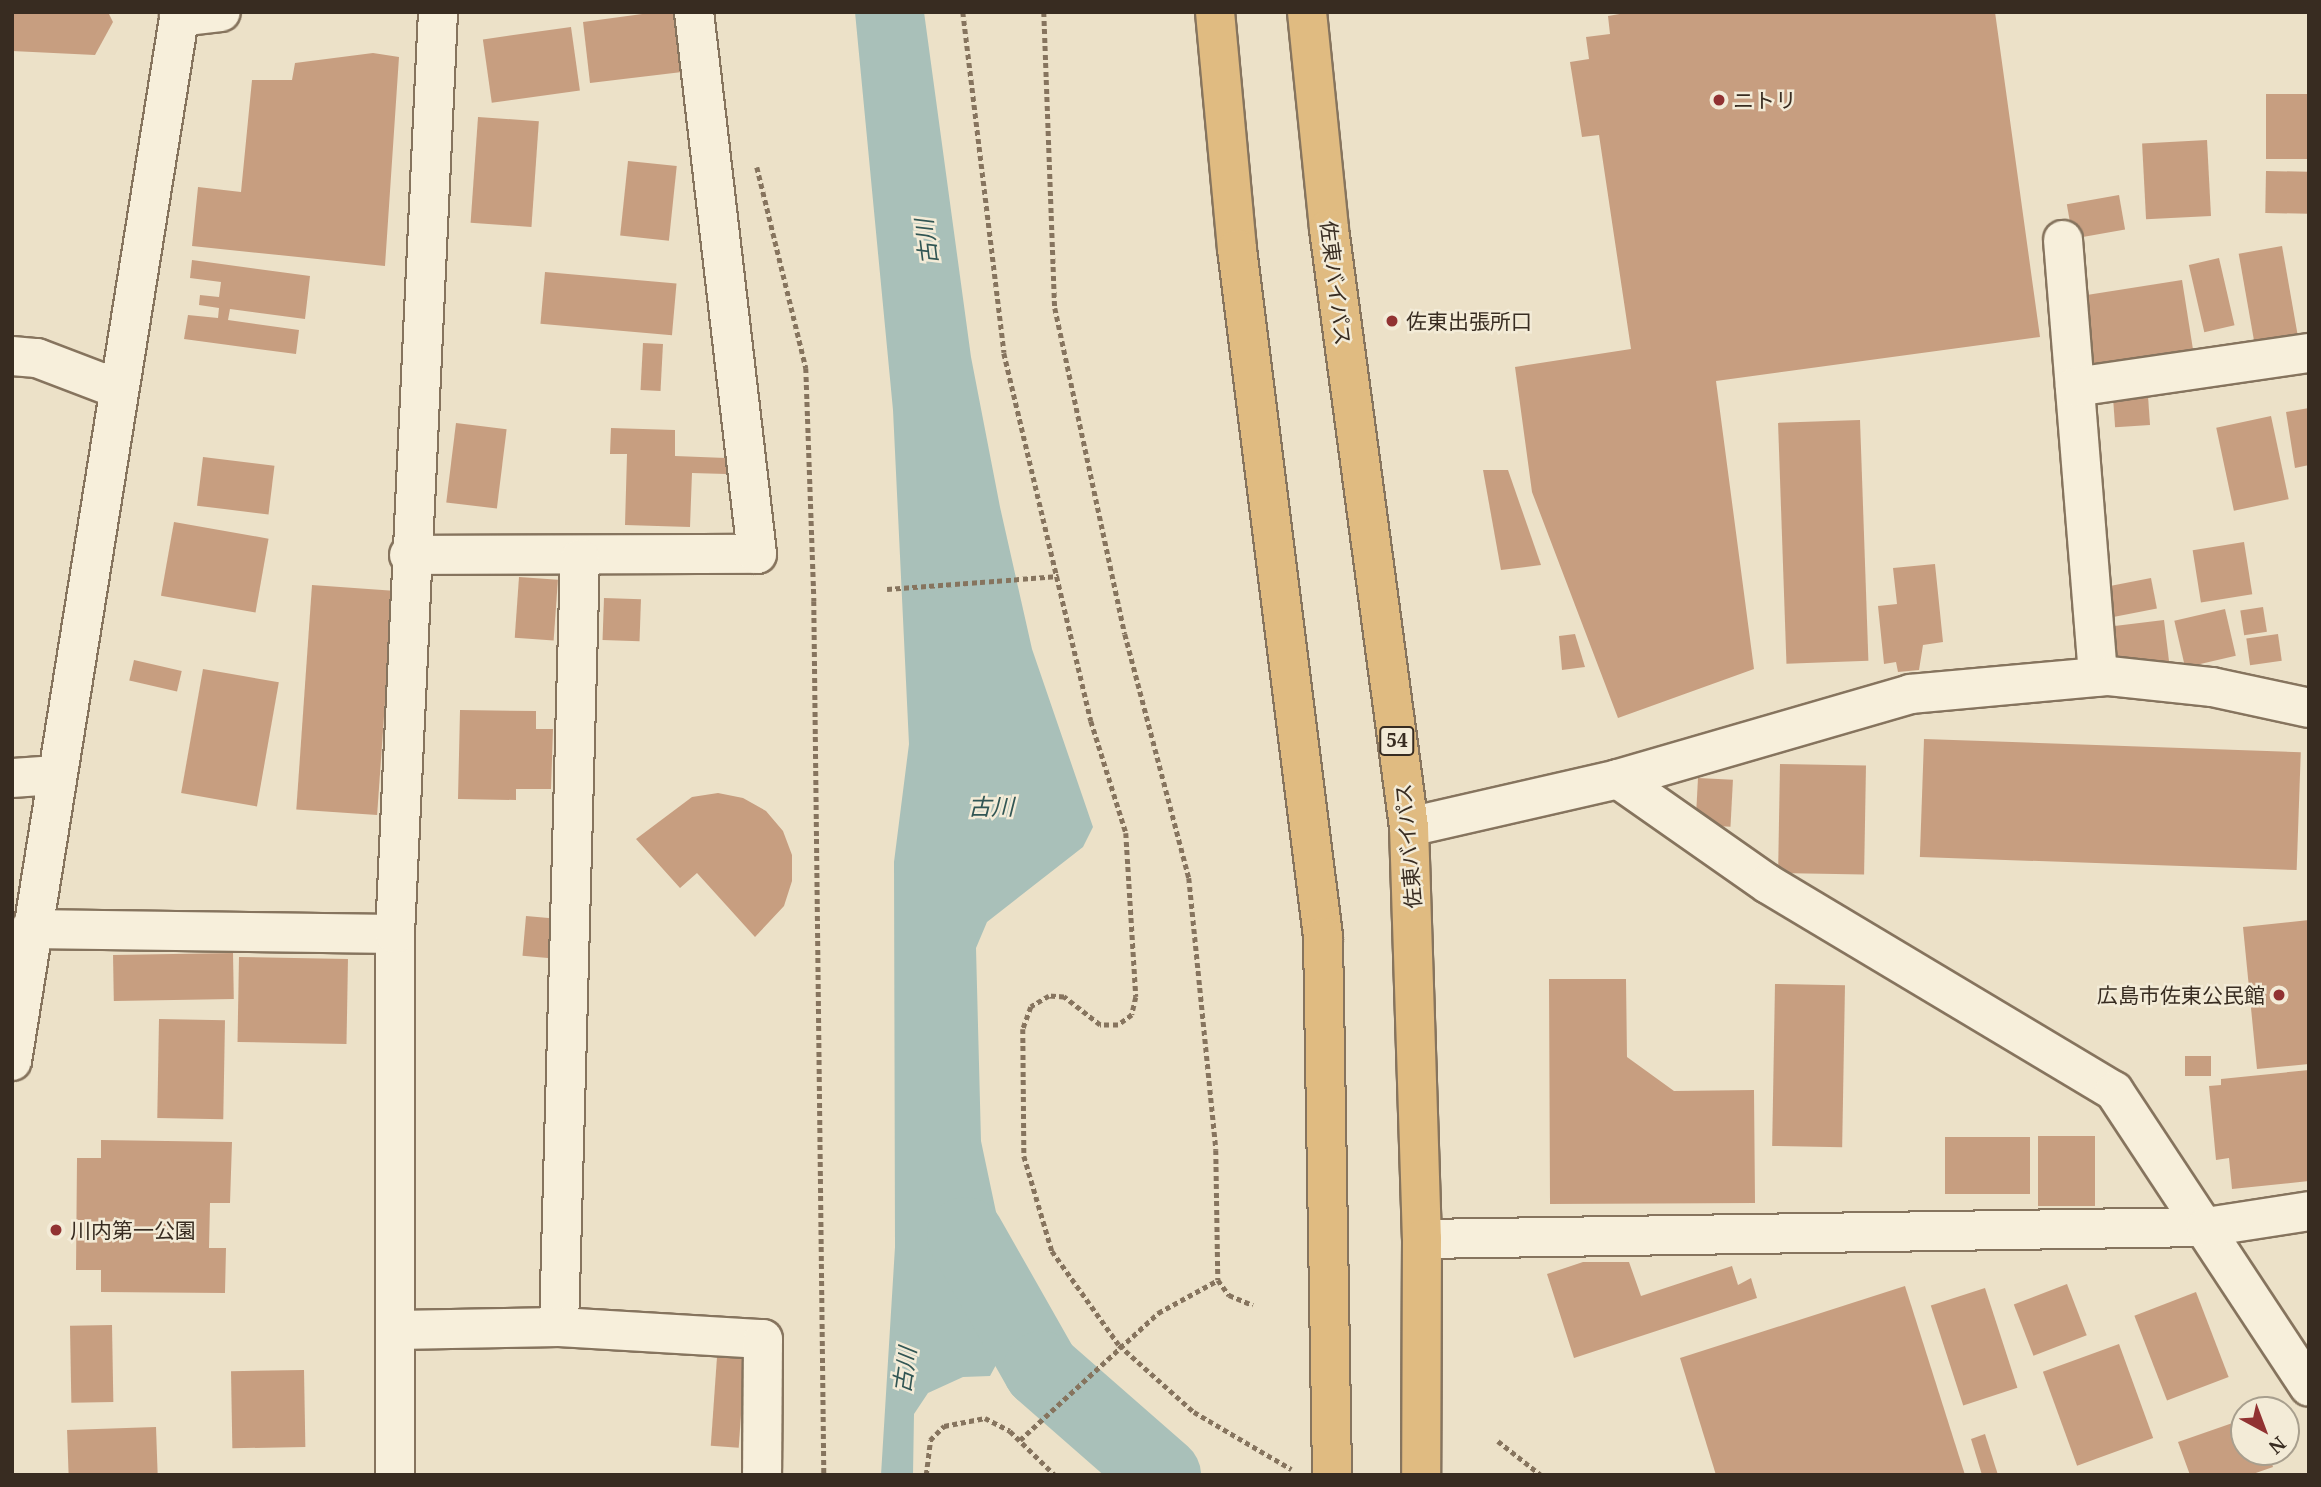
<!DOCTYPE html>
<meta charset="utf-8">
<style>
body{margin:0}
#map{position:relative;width:2321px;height:1487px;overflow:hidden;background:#ece1c8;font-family:"Noto Serif","Noto Sans JP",serif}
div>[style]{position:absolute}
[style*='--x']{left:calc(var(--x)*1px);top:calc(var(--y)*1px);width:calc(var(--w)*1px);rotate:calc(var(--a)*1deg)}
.water>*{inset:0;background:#a9c0b9}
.river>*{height:77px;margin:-38.5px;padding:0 38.5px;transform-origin:38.5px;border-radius:38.5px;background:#a9c0b9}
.building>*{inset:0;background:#c79e80;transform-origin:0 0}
.path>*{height:4.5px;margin-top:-2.25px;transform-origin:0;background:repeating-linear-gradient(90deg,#86745e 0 5px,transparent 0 8.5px)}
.roads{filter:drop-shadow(2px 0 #86745e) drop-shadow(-2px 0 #86745e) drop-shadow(0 2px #86745e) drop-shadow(0 -2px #86745e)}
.minor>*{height:38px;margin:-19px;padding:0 19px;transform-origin:19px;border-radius:19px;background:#f7efdb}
.tertiary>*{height:38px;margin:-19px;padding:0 19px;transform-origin:19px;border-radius:19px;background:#f7efdb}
.trunk>*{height:38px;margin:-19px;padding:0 19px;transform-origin:19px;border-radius:19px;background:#e0bb81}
.dots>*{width:19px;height:19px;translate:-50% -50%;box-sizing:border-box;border:4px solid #f3ebd7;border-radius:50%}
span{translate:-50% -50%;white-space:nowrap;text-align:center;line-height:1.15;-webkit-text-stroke:5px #f3ebd7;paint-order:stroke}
.shield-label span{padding:2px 5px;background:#f3ebd7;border:2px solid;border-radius:5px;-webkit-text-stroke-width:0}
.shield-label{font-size:19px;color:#382c21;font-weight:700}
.poi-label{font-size:21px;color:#382c21}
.left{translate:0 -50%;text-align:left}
.right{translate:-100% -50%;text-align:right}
.street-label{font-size:21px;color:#382c21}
.water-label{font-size:23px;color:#315654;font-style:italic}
.frame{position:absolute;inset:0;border:14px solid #382c21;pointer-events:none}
.north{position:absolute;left:2230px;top:1396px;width:70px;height:70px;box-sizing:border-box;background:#f3ebd7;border:2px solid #a89f8e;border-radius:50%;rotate:139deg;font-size:19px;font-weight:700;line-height:28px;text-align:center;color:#382c21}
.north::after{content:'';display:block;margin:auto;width:24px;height:32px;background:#913232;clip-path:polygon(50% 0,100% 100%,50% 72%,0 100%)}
</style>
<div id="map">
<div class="water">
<i style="clip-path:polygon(855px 12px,924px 12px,971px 357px,1000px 507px,1032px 649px,1093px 827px,1083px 847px,987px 922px,976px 948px,981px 1141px,996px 1212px,1033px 1297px,990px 1376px,963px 1377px,928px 1393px,914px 1414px,913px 1475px,881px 1475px,895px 1247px,894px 862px,909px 744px,893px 410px)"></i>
</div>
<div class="river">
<i style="--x:965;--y:1235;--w:154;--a:60.4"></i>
<i style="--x:1041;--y:1369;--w:161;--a:41.2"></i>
</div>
<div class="building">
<i style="clip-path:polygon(12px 12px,108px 12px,113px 22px,95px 55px,12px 51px)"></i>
<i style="clip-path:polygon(657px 12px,675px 12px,682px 72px,590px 83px,583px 22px)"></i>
<i style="clip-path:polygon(1631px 12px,1995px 12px,2040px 337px,1716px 381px,1754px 669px,1618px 718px,1532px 492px,1515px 367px,1631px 349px,1599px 135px,1582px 137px,1570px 62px,1589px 59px,1586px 37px,1610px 34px,1608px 16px)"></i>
<i style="left:571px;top:27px;width:64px;height:89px;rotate:82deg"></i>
<i style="clip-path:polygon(373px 53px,399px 57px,385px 266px,192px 246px,198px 187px,241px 192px,252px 80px,292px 80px,295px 63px)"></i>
<i style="left:2266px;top:94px;width:43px;height:65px"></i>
<i style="left:478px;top:117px;width:61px;height:106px;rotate:4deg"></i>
<i style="left:2207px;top:140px;width:76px;height:65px;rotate:87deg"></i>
<i style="left:628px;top:161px;width:49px;height:75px;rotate:6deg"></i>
<i style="left:2266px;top:171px;width:43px;height:42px;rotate:1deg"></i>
<i style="left:2119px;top:195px;width:35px;height:53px;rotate:80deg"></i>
<i style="left:2282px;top:246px;width:90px;height:44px;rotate:80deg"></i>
<i style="left:2219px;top:258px;width:69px;height:31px;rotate:77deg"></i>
<i style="clip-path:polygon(192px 260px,310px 276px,305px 319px,230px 309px,228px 320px,299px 330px,296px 354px,184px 339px,188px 315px,218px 318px,219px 308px,199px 305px,200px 295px,219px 297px,221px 282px,190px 278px)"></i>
<i style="left:545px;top:272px;width:132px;height:52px;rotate:5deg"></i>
<i style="left:2182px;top:280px;width:76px;height:106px;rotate:81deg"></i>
<i style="left:643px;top:343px;width:20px;height:47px;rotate:3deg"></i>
<i style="left:2148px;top:396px;width:29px;height:35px;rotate:86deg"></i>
<i style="clip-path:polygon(2309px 408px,2309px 465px,2295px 468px,2286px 412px)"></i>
<i style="left:2271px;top:416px;width:85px;height:56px;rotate:78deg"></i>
<i style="left:1860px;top:420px;width:241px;height:82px;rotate:88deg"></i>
<i style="left:456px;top:423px;width:51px;height:80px;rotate:7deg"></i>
<i style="clip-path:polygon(611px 428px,675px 430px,675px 456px,726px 458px,726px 474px,692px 473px,690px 527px,625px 525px,627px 454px,610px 454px)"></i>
<i style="left:203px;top:457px;width:72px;height:49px;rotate:7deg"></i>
<i style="clip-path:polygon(1483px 470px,1508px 470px,1541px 565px,1501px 570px)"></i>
<i style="left:174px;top:522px;width:96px;height:75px;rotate:10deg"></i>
<i style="left:2244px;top:542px;width:53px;height:52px;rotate:81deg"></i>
<i style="clip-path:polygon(1935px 564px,1943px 642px,1923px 645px,1919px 670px,1898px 672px,1896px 662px,1884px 664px,1878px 606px,1897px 604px,1893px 568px)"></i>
<i style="left:519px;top:577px;width:39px;height:61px;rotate:4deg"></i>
<i style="left:2151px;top:578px;width:31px;height:47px;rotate:79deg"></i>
<i style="left:312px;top:585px;width:81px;height:225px;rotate:4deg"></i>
<i style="left:604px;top:598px;width:37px;height:42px;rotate:2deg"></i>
<i style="left:2263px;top:607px;width:25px;height:23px;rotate:81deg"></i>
<i style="left:2225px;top:609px;width:48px;height:52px;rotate:77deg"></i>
<i style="left:2164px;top:620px;width:42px;height:54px;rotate:83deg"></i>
<i style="clip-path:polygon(1575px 634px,1585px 667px,1562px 670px,1559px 636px)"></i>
<i style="left:2278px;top:634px;width:27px;height:32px;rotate:82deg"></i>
<i style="left:134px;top:660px;width:49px;height:21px;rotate:13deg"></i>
<i style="left:203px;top:669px;width:77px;height:126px;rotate:10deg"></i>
<i style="clip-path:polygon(460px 710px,536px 711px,536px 729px,553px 729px,551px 789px,516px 789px,516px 800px,458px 799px)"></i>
<i style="left:1924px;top:739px;width:377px;height:118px;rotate:2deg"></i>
<i style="left:1780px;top:764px;width:86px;height:109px;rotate:1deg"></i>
<i style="left:1698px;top:778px;width:35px;height:47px;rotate:3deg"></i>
<i style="clip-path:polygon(718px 793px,743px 798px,766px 811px,783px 831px,792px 855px,792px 881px,784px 906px,755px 937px,697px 873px,680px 888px,636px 839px,692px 797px)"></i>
<i style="left:526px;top:916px;width:34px;height:40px;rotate:5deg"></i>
<i style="clip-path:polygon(2309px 920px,2309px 1064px,2257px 1069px,2243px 927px)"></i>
<i style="left:233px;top:953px;width:46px;height:120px;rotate:89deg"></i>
<i style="left:239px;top:957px;width:109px;height:85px;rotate:1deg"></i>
<i style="clip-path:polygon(1549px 979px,1626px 979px,1627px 1057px,1674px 1091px,1754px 1090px,1755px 1203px,1550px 1204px)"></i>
<i style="left:1775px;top:984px;width:70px;height:162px;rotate:1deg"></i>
<i style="left:159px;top:1019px;width:66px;height:99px;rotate:1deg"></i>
<i style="left:2185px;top:1056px;width:26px;height:20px"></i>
<i style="clip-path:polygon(2309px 1070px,2309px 1181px,2232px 1189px,2229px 1158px,2216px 1160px,2209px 1086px,2221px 1085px,2221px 1079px)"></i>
<i style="left:2038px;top:1136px;width:57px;height:70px"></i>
<i style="left:1945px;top:1137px;width:85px;height:57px"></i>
<i style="clip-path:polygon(101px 1140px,232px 1142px,230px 1203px,210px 1203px,209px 1248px,226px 1248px,225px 1293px,101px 1292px,101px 1270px,76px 1270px,77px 1158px,101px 1158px)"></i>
<i style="clip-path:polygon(1583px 1262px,1629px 1262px,1641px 1296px,1732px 1266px,1738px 1285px,1751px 1278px,1757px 1298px,1574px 1358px,1547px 1274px)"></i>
<i style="left:2067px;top:1284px;width:55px;height:57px;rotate:69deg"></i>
<i style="clip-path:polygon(1905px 1286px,1965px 1475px,1716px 1475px,1680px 1358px)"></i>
<i style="left:1985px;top:1288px;width:105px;height:57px;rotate:72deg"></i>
<i style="left:2196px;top:1292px;width:91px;height:66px;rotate:69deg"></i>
<i style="left:112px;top:1325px;width:77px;height:42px;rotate:89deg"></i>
<i style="left:2119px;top:1344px;width:100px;height:81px;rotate:70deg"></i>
<i style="left:717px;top:1357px;width:28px;height:89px;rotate:4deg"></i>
<i style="left:304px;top:1370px;width:77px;height:73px;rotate:89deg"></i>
<i style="clip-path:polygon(2244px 1419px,2244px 1452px,2268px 1452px,2273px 1467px,2250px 1475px,2190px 1475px,2178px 1442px)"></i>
<i style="left:156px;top:1427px;width:48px;height:89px;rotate:88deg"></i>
<i style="clip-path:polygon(1985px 1434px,1998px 1475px,1982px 1475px,1971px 1439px)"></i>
</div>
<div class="path">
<i style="--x:963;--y:12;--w:343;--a:83.1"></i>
<i style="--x:1004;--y:353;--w:378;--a:76.7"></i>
<i style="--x:1091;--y:721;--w:117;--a:72.6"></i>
<i style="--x:1126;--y:833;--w:164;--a:86.5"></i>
<i style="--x:1136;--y:997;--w:18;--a:103"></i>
<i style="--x:1132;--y:1015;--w:17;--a:144"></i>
<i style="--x:1118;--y:1025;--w:18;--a:180"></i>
<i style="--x:1100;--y:1025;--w:46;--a:-142.1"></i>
<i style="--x:1064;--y:997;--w:15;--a:-176"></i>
<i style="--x:1049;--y:996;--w:21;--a:149"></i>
<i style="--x:1031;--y:1007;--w:23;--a:110"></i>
<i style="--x:1023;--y:1029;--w:127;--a:89.5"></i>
<i style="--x:1024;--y:1156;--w:99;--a:73.6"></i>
<i style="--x:1052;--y:1251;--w:115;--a:54.5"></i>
<i style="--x:1119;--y:1345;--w:101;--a:41.8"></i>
<i style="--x:1194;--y:1412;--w:113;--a:30.4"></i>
<i style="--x:1044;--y:12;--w:296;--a:87.9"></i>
<i style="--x:1055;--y:308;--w:333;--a:77.9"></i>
<i style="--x:1125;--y:634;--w:252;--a:75.3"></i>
<i style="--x:1189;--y:878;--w:273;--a:84.3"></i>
<i style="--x:1216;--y:1150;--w:130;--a:89.1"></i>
<i style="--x:1218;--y:1280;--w:19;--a:54"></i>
<i style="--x:1229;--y:1295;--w:26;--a:23"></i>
<i style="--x:757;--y:167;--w:207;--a:76.3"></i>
<i style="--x:806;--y:368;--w:233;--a:88"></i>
<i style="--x:814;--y:601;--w:874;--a:89.34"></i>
<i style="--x:887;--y:589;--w:172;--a:-4.3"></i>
<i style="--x:1020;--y:1440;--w:188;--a:-42.6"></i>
<i style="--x:1158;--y:1313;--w:68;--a:-28.8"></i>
<i style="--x:1498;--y:1441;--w:55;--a:38.3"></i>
<i style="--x:926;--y:1475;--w:35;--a:-83"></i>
<i style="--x:930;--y:1440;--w:20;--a:-45"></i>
<i style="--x:944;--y:1426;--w:42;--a:-11"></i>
<i style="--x:985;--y:1418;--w:28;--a:27"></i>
<i style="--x:1010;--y:1431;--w:63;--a:44.4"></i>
</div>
<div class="roads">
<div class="minor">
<i style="--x:2063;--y:240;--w:438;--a:85.4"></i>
<i style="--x:12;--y:356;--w:25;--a:5"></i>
<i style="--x:37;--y:358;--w:87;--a:20.9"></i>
<i style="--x:2075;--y:387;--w:236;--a:-8.3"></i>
<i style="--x:409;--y:555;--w:348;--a:-0.2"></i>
<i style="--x:757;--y:554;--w:546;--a:-96.63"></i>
<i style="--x:12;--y:778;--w:43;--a:-4"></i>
<i style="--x:1618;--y:779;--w:304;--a:-16.2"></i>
<i style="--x:1910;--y:694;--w:200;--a:-5.2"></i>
<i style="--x:2109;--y:676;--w:104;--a:6.1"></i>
<i style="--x:2212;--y:687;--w:99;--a:12.2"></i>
<i style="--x:1409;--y:827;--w:214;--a:-12.9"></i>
<i style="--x:1618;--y:779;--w:183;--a:35"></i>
<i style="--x:1768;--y:884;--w:403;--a:30.9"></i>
<i style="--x:2114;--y:1091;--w:354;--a:56.6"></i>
<i style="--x:30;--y:929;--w:365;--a:0.8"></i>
<i style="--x:1422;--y:1239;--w:784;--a:-0.88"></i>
<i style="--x:2206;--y:1227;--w:104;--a:-8.8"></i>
<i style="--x:559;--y:1327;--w:769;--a:-88.44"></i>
<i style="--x:397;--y:1330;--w:162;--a:-1.1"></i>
<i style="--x:559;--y:1327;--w:204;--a:3.4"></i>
<i style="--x:763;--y:1339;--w:136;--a:90.4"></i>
<i style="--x:395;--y:1475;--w:541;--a:-90"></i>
<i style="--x:395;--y:934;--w:923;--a:-87.33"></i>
</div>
<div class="tertiary">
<i style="--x:179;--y:17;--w:42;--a:-6.8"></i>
<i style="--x:12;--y:1061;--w:1062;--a:-80.9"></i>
</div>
<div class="trunk">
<i style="--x:1215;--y:12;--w:238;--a:84.7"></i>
<i style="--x:1237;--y:249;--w:693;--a:82.87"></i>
<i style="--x:1323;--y:937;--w:538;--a:89.04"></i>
<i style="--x:1307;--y:12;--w:218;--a:84.2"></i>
<i style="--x:1329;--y:229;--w:603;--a:82.38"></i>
<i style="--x:1409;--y:827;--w:412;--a:88.2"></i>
<i style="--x:1422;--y:1239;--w:236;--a:90.2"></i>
</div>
</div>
<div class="dots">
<i style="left:1719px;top:100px;background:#913232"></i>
<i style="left:1392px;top:321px;background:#913232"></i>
<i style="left:2279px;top:995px;background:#913232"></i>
<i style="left:56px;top:1230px;background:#913232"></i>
</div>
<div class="shield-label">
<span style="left:1397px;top:741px">54</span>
</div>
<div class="poi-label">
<span class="left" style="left:1733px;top:100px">ニトリ</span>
<span class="left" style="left:1406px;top:321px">佐東出張所口</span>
<span class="right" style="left:2265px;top:995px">広島市佐東公民館</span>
<span class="left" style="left:70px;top:1230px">川内第一公園</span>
</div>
<div class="street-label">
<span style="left:1336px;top:283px;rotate:83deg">佐東バイパス</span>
<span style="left:1408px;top:846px;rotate:-95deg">佐東バイパス</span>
</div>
<div class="water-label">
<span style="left:926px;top:242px;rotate:-97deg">古川</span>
<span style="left:991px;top:806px">古川</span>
<span style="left:904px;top:1370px;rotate:-82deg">古川</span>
</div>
<div class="frame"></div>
<div class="north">N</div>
</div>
